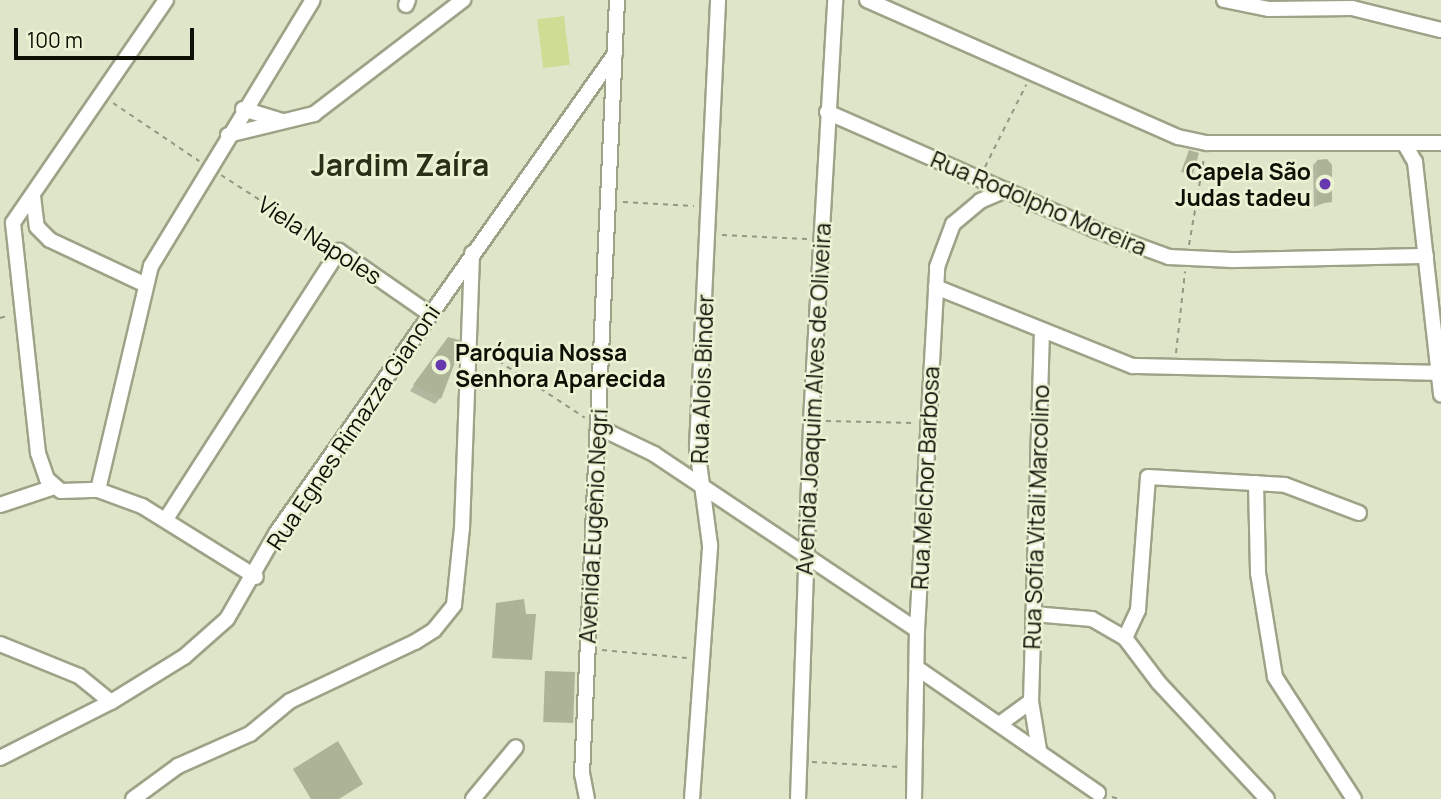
<!DOCTYPE html>
<meta charset="utf-8">
<style>
body{margin:0}
#map{position:relative;width:1441px;height:799px;overflow:hidden;background:#dfe5c8;font-family:Manrope,sans-serif}
div>[style]{position:absolute}
[style*='--x']{left:calc(var(--x)*1px);top:calc(var(--y)*1px);width:calc(var(--w)*1px);rotate:calc(var(--a)*1deg)}
.green>*{inset:0;background:#cedd93;transform-origin:0 0}
.shadow>*{inset:0;background:#0003}
.building>*{inset:0;background:#adb397;transform-origin:0 0}
.path>*{height:2px;margin-top:-1px;transform-origin:0;background:repeating-linear-gradient(90deg,#939882 0 5px,transparent 0 10px)}
.roads{filter:drop-shadow(2px 0 #9da387) drop-shadow(-2px 0 #9da387) drop-shadow(0 2px #9da387) drop-shadow(0 -2px #9da387)}
.minor>*{height:14px;margin:-7px;padding:0 7px;transform-origin:7px;border-radius:7px;background:#fff}
.dots>*{width:19px;height:19px;translate:-50% -50%;box-sizing:border-box;border:4px solid #ecf3d5;border-radius:50%}
span{translate:-50% -50%;white-space:nowrap;text-align:center;line-height:1.15;-webkit-text-stroke:5px #ecf3d5;paint-order:stroke}
.poi-label{font-size:23px;color:#0e1006;font-weight:700}
.right{translate:-100% -50%;text-align:right}
.left{translate:0 -50%;text-align:left}
.street-label{font-size:23px;color:#0e1006}
.district-label{font-size:30px;color:#2a2f17;font-weight:700}
.scale{position:absolute;left:14px;top:28px;width:180px;height:32px;box-sizing:border-box;border:4px solid #0e1006;border-top:0;padding-left:9px;font-size:21px;line-height:24px;white-space:nowrap;color:#0e1006;-webkit-text-stroke:5px #ecf3d5;paint-order:stroke}
</style>
<div id="map">
<div class="green">
<i style="left:564px;top:16px;width:49px;height:27px;rotate:83deg"></i>
</div>
<div class="shadow">
<i style="clip-path:polygon(1317px 161px,1330px 201px,1314px 207px,1313px 165px)"></i>
<i style="clip-path:polygon(448px 339px,440px 398px,435px 404px,410px 391px)"></i>
</div>
<div class="building">
<i style="clip-path:polygon(1189px 150px,1199px 153px,1193px 174px,1181px 172px)"></i>
<i style="clip-path:polygon(1327px 159px,1332px 165px,1332px 202px,1317px 204px,1317px 160px)"></i>
<i style="clip-path:polygon(448px 337px,459px 340px,459px 352px,441px 399px,413px 385px)"></i>
<i style="clip-path:polygon(524px 599px,526px 614px,536px 614px,532px 660px,492px 658px,496px 603px)"></i>
<i style="left:545px;top:671px;width:30px;height:51px;rotate:2deg"></i>
<i style="clip-path:polygon(338px 741px,363px 784px,339px 799px,311px 799px,293px 769px)"></i>
</div>
<div class="path">
<i style="--x:113;--y:103;--w:104;--a:34"></i>
<i style="--x:985;--y:167;--w:92;--a:-63.4"></i>
<i style="--x:221;--y:175;--w:127;--a:32.8"></i>
<i style="--x:623;--y:202;--w:71;--a:3.2"></i>
<i style="--x:722;--y:235;--w:85;--a:2.7"></i>
<i style="--x:1189;--y:245;--w:88;--a:-80.2"></i>
<i style="--x:0;--y:318;--w:9;--a:-18"></i>
<i style="--x:482;--y:350;--w:123;--a:33.4"></i>
<i style="--x:1176;--y:353;--w:82;--a:-83.7"></i>
<i style="--x:826;--y:421;--w:89;--a:1.3"></i>
<i style="--x:602;--y:650;--w:85;--a:5.4"></i>
<i style="--x:812;--y:762;--w:88;--a:3.3"></i>
<i style="--x:1112;--y:797;--w:7;--a:16"></i>
</div>
<div class="roads">
<div class="minor">
<i style="--x:166;--y:0;--w:270;--a:124.5"></i>
<i style="--x:13;--y:223;--w:231;--a:83.8"></i>
<i style="--x:38;--y:453;--w:28;--a:71"></i>
<i style="--x:47;--y:479;--w:18;--a:41"></i>
<i style="--x:61;--y:491;--w:37;--a:-2"></i>
<i style="--x:98;--y:490;--w:47;--a:20"></i>
<i style="--x:142;--y:506;--w:134;--a:31.9"></i>
<i style="--x:867;--y:0;--w:340;--a:23.8"></i>
<i style="--x:1178;--y:137;--w:30;--a:12"></i>
<i style="--x:1207;--y:143;--w:234;--a:0"></i>
<i style="--x:1224;--y:0;--w:46;--a:11.3"></i>
<i style="--x:1269;--y:9;--w:83;--a:-0.7"></i>
<i style="--x:1352;--y:8;--w:92;--a:13.9"></i>
<i style="--x:406;--y:5;--w:5;--a:-68"></i>
<i style="--x:243;--y:109;--w:41;--a:17.1"></i>
<i style="--x:827;--y:112;--w:296;--a:23.7"></i>
<i style="--x:1098;--y:231;--w:76;--a:20.1"></i>
<i style="--x:1169;--y:257;--w:63;--a:2.7"></i>
<i style="--x:1232;--y:260;--w:194;--a:-1.2"></i>
<i style="--x:228;--y:135;--w:89;--a:-13.7"></i>
<i style="--x:314;--y:114;--w:188;--a:-37.4"></i>
<i style="--x:1404;--y:143;--w:22;--a:60"></i>
<i style="--x:1415;--y:162;--w:234;--a:83.6"></i>
<i style="--x:33;--y:196;--w:31;--a:83"></i>
<i style="--x:37;--y:227;--w:18;--a:45"></i>
<i style="--x:50;--y:240;--w:104;--a:25.1"></i>
<i style="--x:936;--y:287;--w:212;--a:21.9"></i>
<i style="--x:1133;--y:366;--w:303;--a:1.3"></i>
<i style="--x:598;--y:427;--w:62;--a:25.7"></i>
<i style="--x:654;--y:454;--w:316;--a:33.8"></i>
<i style="--x:1256;--y:483;--w:90;--a:88.7"></i>
<i style="--x:1258;--y:573;--w:105;--a:80.7"></i>
<i style="--x:1275;--y:677;--w:145;--a:57.1"></i>
<i style="--x:98;--y:490;--w:230;--a:-76.7"></i>
<i style="--x:151;--y:266;--w:311;--a:-58.7"></i>
<i style="--x:0;--y:505;--w:57;--a:-18.4"></i>
<i style="--x:166;--y:519;--w:319;--a:-57.2"></i>
<i style="--x:339;--y:251;--w:111;--a:34.7"></i>
<i style="--x:1033;--y:614;--w:59;--a:4.8"></i>
<i style="--x:1092;--y:619;--w:38;--a:30"></i>
<i style="--x:1125;--y:638;--w:56;--a:52.9"></i>
<i style="--x:1159;--y:683;--w:158;--a:47"></i>
<i style="--x:1125;--y:638;--w:31;--a:-65"></i>
<i style="--x:1138;--y:610;--w:133;--a:-85.7"></i>
<i style="--x:1148;--y:477;--w:137;--a:3.3"></i>
<i style="--x:1285;--y:485;--w:79;--a:20.7"></i>
<i style="--x:0;--y:644;--w:85;--a:22.1"></i>
<i style="--x:79;--y:676;--w:41;--a:39.1"></i>
<i style="--x:917;--y:668;--w:220;--a:34.6"></i>
<i style="--x:1001;--y:723;--w:37;--a:-36"></i>
<i style="--x:1039;--y:750;--w:50;--a:-99.3"></i>
<i style="--x:1031;--y:701;--w:369;--a:-88.3"></i>
<i style="--x:0;--y:758;--w:124;--a:-26.8"></i>
<i style="--x:111;--y:702;--w:86;--a:-31.7"></i>
<i style="--x:184;--y:657;--w:57;--a:-41.5"></i>
<i style="--x:227;--y:619;--w:100;--a:-60.1"></i>
<i style="--x:277;--y:532;--w:585;--a:-54.74"></i>
<i style="--x:133;--y:799;--w:56;--a:-36.3"></i>
<i style="--x:178;--y:766;--w:79;--a:-24"></i>
<i style="--x:250;--y:734;--w:52;--a:-39.5"></i>
<i style="--x:290;--y:701;--w:138;--a:-25.3"></i>
<i style="--x:415;--y:642;--w:22;--a:-32"></i>
<i style="--x:434;--y:630;--w:32;--a:-51"></i>
<i style="--x:454;--y:605;--w:77;--a:-84.1"></i>
<i style="--x:462;--y:528;--w:275;--a:-87.9"></i>
<i style="--x:473;--y:799;--w:67;--a:-50.4"></i>
<i style="--x:587;--y:799;--w:25;--a:-101"></i>
<i style="--x:582;--y:774;--w:775;--a:-87.41"></i>
<i style="--x:692;--y:799;--w:255;--a:-85.9"></i>
<i style="--x:710;--y:545;--w:99;--a:-97.6"></i>
<i style="--x:697;--y:447;--w:447;--a:-87.3"></i>
<i style="--x:798;--y:799;--w:378;--a:-88"></i>
<i style="--x:811;--y:421;--w:422;--a:-86.7"></i>
<i style="--x:914;--y:799;--w:169;--a:-89"></i>
<i style="--x:917;--y:630;--w:364;--a:-86.8"></i>
<i style="--x:937;--y:267;--w:46;--a:-69.6"></i>
<i style="--x:953;--y:224;--w:35;--a:-40"></i>
<i style="--x:980;--y:201;--w:28;--a:-23"></i>
</div>
</div>
<div class="dots">
<i style="left:1325px;top:184px;background:#6838af"></i>
<i style="left:441px;top:365px;background:#6838af"></i>
</div>
<div class="poi-label">
<span class="right" style="left:1311px;top:184px">Capela São<br>Judas tadeu</span>
<span class="left" style="left:455px;top:365px">Paróquia Nossa<br>Senhora Aparecida</span>
</div>
<div class="street-label">
<span style="left:1039px;top:203px;rotate:23deg">Rua Rodolpho Moreira</span>
<span style="left:320px;top:240px;rotate:33deg">Viela Napoles</span>
<span style="left:702px;top:379px;rotate:-88deg">Rua Alois Binder</span>
<span style="left:813px;top:399px;rotate:-87deg">Avenida Joaquim Alves de Oliveira</span>
<span style="left:353px;top:427px;rotate:-56deg">Rua Egnes Rimazza Gianoni</span>
<span style="left:925px;top:478px;rotate:-87deg">Rua Melchor Barbosa</span>
<span style="left:1036px;top:517px;rotate:-88deg">Rua Sofia Vitali Marcolino</span>
<span style="left:593px;top:526px;rotate:-87deg">Avenida Eugênio Negri</span>
</div>
<div class="district-label">
<span style="left:400px;top:165px">Jardim Zaíra</span>
</div>
<div class="scale">100 m</div>
</div>
